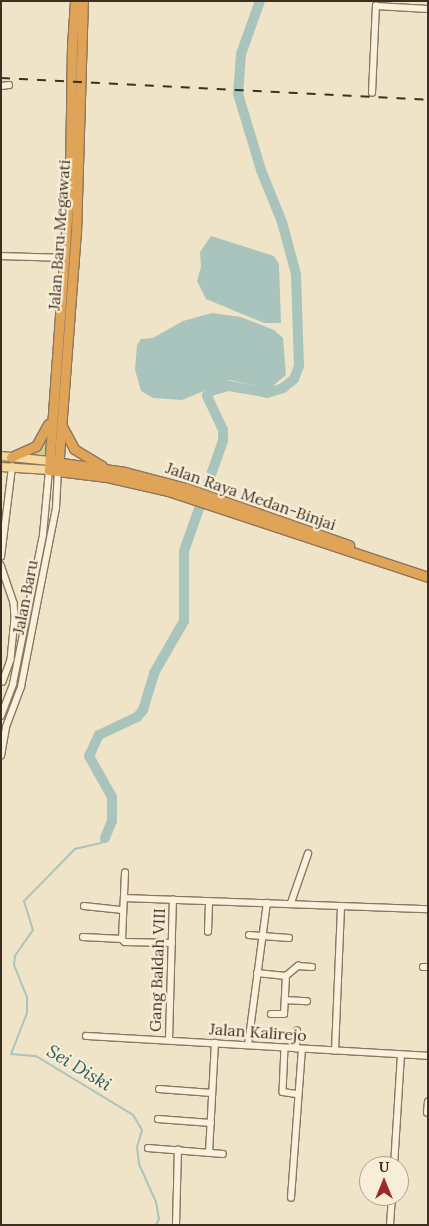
<!DOCTYPE html>
<style>
body{margin:0}
#map{position:relative;width:429px;height:1226px;overflow:hidden;background:#f0e4c8;font-family:Lora,serif}
div>[style]{position:absolute}
[style*='--x']{left:calc(var(--x)*1px);top:calc(var(--y)*1px);width:calc(var(--w)*1px);rotate:calc(var(--a)*1deg)}
.green>*{inset:0;background:#c9cf9b}
.water>*{inset:0;background:#a9c4bc}
.stream>*{height:2px;margin:-1px;padding:0 1px;transform-origin:1px;border-radius:1px;background:#a9c4bc}
.river>*{height:10px;margin:-5px;padding:0 5px;transform-origin:5px;border-radius:5px;background:#a9c4bc}
.roads{filter:drop-shadow(1px 0 #8d765c) drop-shadow(-1px 0 #8d765c) drop-shadow(0 1px #8d765c) drop-shadow(0 -1px #8d765c)}
.minor>*{height:5.5px;margin:-2.75px;padding:0 2.75px;transform-origin:2.75px;border-radius:2.75px;background:#faf1dc}
.major>*{height:8px;margin:-4px;padding:0 4px;transform-origin:4px;border-radius:4px;background:#f3d9a0}
.highway>*{height:9px;margin:-4.5px;padding:0 4.5px;transform-origin:4.5px;border-radius:4.5px;background:#e0a458}
.rail>*{height:2px;margin-top:-1px;transform-origin:0;background:repeating-linear-gradient(90deg,#3d2e20 0 9px,transparent 0 18px)}
span{translate:-50% -50%;white-space:nowrap;text-align:center;line-height:1.15;-webkit-text-stroke:4.5px #f7eed8;paint-order:stroke}
.street-label{font-size:16px;color:#3d2e20}
.water-label{font-size:18px;color:#2f5d5a;font-style:italic}
.frame{position:absolute;inset:0;border:2px solid #3d2e20;pointer-events:none}
.north{position:absolute;left:359px;top:1156px;width:50px;height:50px;box-sizing:border-box;background:#f7eed8;border:1px solid #ada18e;border-radius:50%;rotate:0deg;font-size:14px;font-weight:700;line-height:20px;text-align:center;color:#3d2e20}
.north::after{content:'';display:block;margin:auto;width:18px;height:22px;background:#9e2a2b;clip-path:polygon(50% 0,100% 100%,50% 72%,0 100%)}
</style>
<div id="map">
<div class="green">
<i style="clip-path:polygon(47px 439px,47px 457px,29px 456px,42px 447px)"></i>
</div>
<div class="water">
<i style="clip-path:polygon(211px 236px,274px 256px,279px 264px,281px 323px,264px 323px,206px 299px,197px 281px,201px 267px,200px 252px)"></i>
<i style="clip-path:polygon(212px 313px,241px 317px,274px 330px,283px 338px,286px 375px,269px 389px,230px 380px,182px 400px,153px 398px,141px 391px,135px 370px,137px 345px,141px 339px,153px 338px,183px 321px)"></i>
</div>
<div class="stream">
<i style="--x:105;--y:838;--w:6;--a:129"></i>
<i style="--x:101;--y:843;--w:27;--a:167"></i>
<i style="--x:75;--y:849;--w:73;--a:134.4"></i>
<i style="--x:24;--y:901;--w:30;--a:73"></i>
<i style="--x:33;--y:930;--w:32;--a:125"></i>
<i style="--x:15;--y:956;--w:9;--a:96"></i>
<i style="--x:14;--y:965;--w:35;--a:68"></i>
<i style="--x:27;--y:998;--w:15;--a:90"></i>
<i style="--x:27;--y:1013;--w:44;--a:111.3"></i>
<i style="--x:11;--y:1054;--w:25;--a:5"></i>
<i style="--x:36;--y:1056;--w:114;--a:31.3"></i>
<i style="--x:133;--y:1115;--w:17;--a:59"></i>
<i style="--x:142;--y:1130;--w:18;--a:106"></i>
<i style="--x:137;--y:1147;--w:17;--a:83"></i>
<i style="--x:139;--y:1164;--w:42;--a:65.9"></i>
<i style="--x:156;--y:1202;--w:17;--a:80"></i>
<i style="--x:159;--y:1219;--w:7;--a:117"></i>
</div>
<div class="river">
<i style="--x:105;--y:838;--w:18;--a:-68"></i>
<i style="--x:112;--y:821;--w:24;--a:-90"></i>
<i style="--x:112;--y:797;--w:47;--a:-119.3"></i>
<i style="--x:89;--y:756;--w:23;--a:-65"></i>
<i style="--x:99;--y:735;--w:42;--a:-25.3"></i>
<i style="--x:137;--y:717;--w:9;--a:-49"></i>
<i style="--x:143;--y:710;--w:39;--a:-73"></i>
<i style="--x:154;--y:673;--w:60;--a:-60"></i>
<i style="--x:184;--y:621;--w:70;--a:-90"></i>
<i style="--x:184;--y:551;--w:117;--a:-70.5"></i>
<i style="--x:223;--y:441;--w:11;--a:-90"></i>
<i style="--x:223;--y:430;--w:38;--a:-115"></i>
<i style="--x:207;--y:395;--w:6;--a:-45"></i>
<i style="--x:211;--y:391;--w:19;--a:-16"></i>
<i style="--x:229;--y:386;--w:39;--a:10"></i>
<i style="--x:267;--y:393;--w:17;--a:-17"></i>
<i style="--x:283;--y:388;--w:14;--a:-39"></i>
<i style="--x:294;--y:379;--w:14;--a:-69"></i>
<i style="--x:299;--y:366;--w:92;--a:-91.9"></i>
<i style="--x:296;--y:274;--w:54;--a:-105.1"></i>
<i style="--x:282;--y:222;--w:56;--a:-112"></i>
<i style="--x:261;--y:170;--w:79;--a:-106.8"></i>
<i style="--x:238;--y:94;--w:40;--a:-85.7"></i>
<i style="--x:241;--y:54;--w:56;--a:-70.3"></i>
</div>
<div class="roads">
<div class="minor">
<i style="--x:1;--y:86;--w:8;--a:-7"></i>
<i style="--x:372;--y:93;--w:87;--a:-87.4"></i>
<i style="--x:376;--y:6;--w:52;--a:3.3"></i>
<i style="--x:1;--y:256;--w:64;--a:1.8"></i>
<i style="--x:1;--y:557;--w:91;--a:-83"></i>
<i style="--x:1;--y:565;--w:40;--a:71.1"></i>
<i style="--x:14;--y:603;--w:16;--a:86"></i>
<i style="--x:15;--y:619;--w:41;--a:95.6"></i>
<i style="--x:11;--y:660;--w:23;--a:110"></i>
<i style="--x:1;--y:716;--w:34;--a:-69"></i>
<i style="--x:13;--y:684;--w:152;--a:-78.6"></i>
<i style="--x:43;--y:535;--w:65;--a:-84.7"></i>
<i style="--x:1;--y:756;--w:29;--a:-80"></i>
<i style="--x:6;--y:727;--w:43;--a:-69.4"></i>
<i style="--x:21;--y:687;--w:110;--a:-79"></i>
<i style="--x:42;--y:579;--w:72;--a:-78.8"></i>
<i style="--x:56;--y:508;--w:38;--a:-87"></i>
<i style="--x:124;--y:898;--w:304;--a:2.1"></i>
<i style="--x:291;--y:903;--w:52;--a:-70.9"></i>
<i style="--x:84;--y:906;--w:39;--a:6"></i>
<i style="--x:208;--y:932;--w:30;--a:-88"></i>
<i style="--x:249;--y:935;--w:40;--a:4.3"></i>
<i style="--x:83;--y:937;--w:39;--a:3"></i>
<i style="--x:122;--y:939;--w:4;--a:45"></i>
<i style="--x:125;--y:942;--w:47;--a:1.2"></i>
<i style="--x:122;--y:939;--w:66;--a:-87.4"></i>
<i style="--x:423;--y:967;--w:5;--a:0"></i>
<i style="--x:257;--y:973;--w:29;--a:6"></i>
<i style="--x:286;--y:976;--w:16;--a:-40"></i>
<i style="--x:298;--y:966;--w:14;--a:4"></i>
<i style="--x:285;--y:1000;--w:22;--a:3"></i>
<i style="--x:271;--y:1014;--w:13;--a:0"></i>
<i style="--x:284;--y:1014;--w:38;--a:-87"></i>
<i style="--x:86;--y:1036;--w:343;--a:3.3"></i>
<i style="--x:169;--y:1040;--w:140;--a:-88.4"></i>
<i style="--x:248;--y:1045;--w:143;--a:-82.4"></i>
<i style="--x:285;--y:1048;--w:44;--a:92.6"></i>
<i style="--x:283;--y:1092;--w:15;--a:8"></i>
<i style="--x:296;--y:1049;--w:18;--a:-87"></i>
<i style="--x:335;--y:1051;--w:144;--a:-87.6"></i>
<i style="--x:159;--y:1089;--w:53;--a:4.3"></i>
<i style="--x:427;--y:1113;--w:11;--a:-85"></i>
<i style="--x:158;--y:1119;--w:53;--a:4.3"></i>
<i style="--x:148;--y:1148;--w:75;--a:4.6"></i>
<i style="--x:209;--y:1153;--w:110;--a:-86.9"></i>
<i style="--x:394;--y:1166;--w:111;--a:-86.4"></i>
<i style="--x:291;--y:1198;--w:149;--a:-85.8"></i>
<i style="--x:176;--y:1225;--w:75;--a:-88.5"></i>
<i style="--x:390;--y:1225;--w:29;--a:-86"></i>
</div>
<div class="major">
<i style="--x:1;--y:456;--w:49;--a:5.8"></i>
<i style="--x:1;--y:467;--w:48;--a:3.6"></i>
</div>
<div class="highway">
<i style="--x:75;--y:1;--w:45;--a:93.8"></i>
<i style="--x:72;--y:46;--w:130;--a:90.9"></i>
<i style="--x:70;--y:176;--w:295;--a:94.1"></i>
<i style="--x:49;--y:470;--w:58;--a:6.9"></i>
<i style="--x:107;--y:477;--w:63;--a:12.9"></i>
<i style="--x:168;--y:491;--w:274;--a:18.3"></i>
<i style="--x:62;--y:426;--w:26;--a:62"></i>
<i style="--x:74;--y:449;--w:33;--a:31"></i>
<i style="--x:11;--y:457;--w:27;--a:-24"></i>
<i style="--x:36;--y:446;--w:25;--a:-61"></i>
<i style="--x:55;--y:462;--w:71;--a:8.1"></i>
<i style="--x:125;--y:472;--w:63;--a:14.7"></i>
<i style="--x:186;--y:488;--w:173;--a:19.3"></i>
<i style="--x:58;--y:470;--w:238;--a:-85.7"></i>
<i style="--x:76;--y:233;--w:232;--a:-88.3"></i>
</div>
</div>
<div class="rail">
<i style="--x:1;--y:78;--w:428;--a:2.9"></i>
</div>
<div class="street-label">
<span style="left:59px;top:235px;rotate:-86deg">Jalan Baru Megawati</span>
<span style="left:251px;top:496px;rotate:19deg">Jalan Raya Medan-Binjai</span>
<span style="left:25px;top:597px;rotate:-79deg">Jalan Baru</span>
<span style="left:157px;top:970px;rotate:-88deg">Gang Baldah VIII</span>
<span style="left:258px;top:1032px;rotate:4deg">Jalan Kalirejo</span>
</div>
<div class="water-label">
<span style="left:79px;top:1068px;rotate:31deg">Sei Diski</span>
</div>
<div class="frame"></div>
<div class="north">U</div>
</div>
